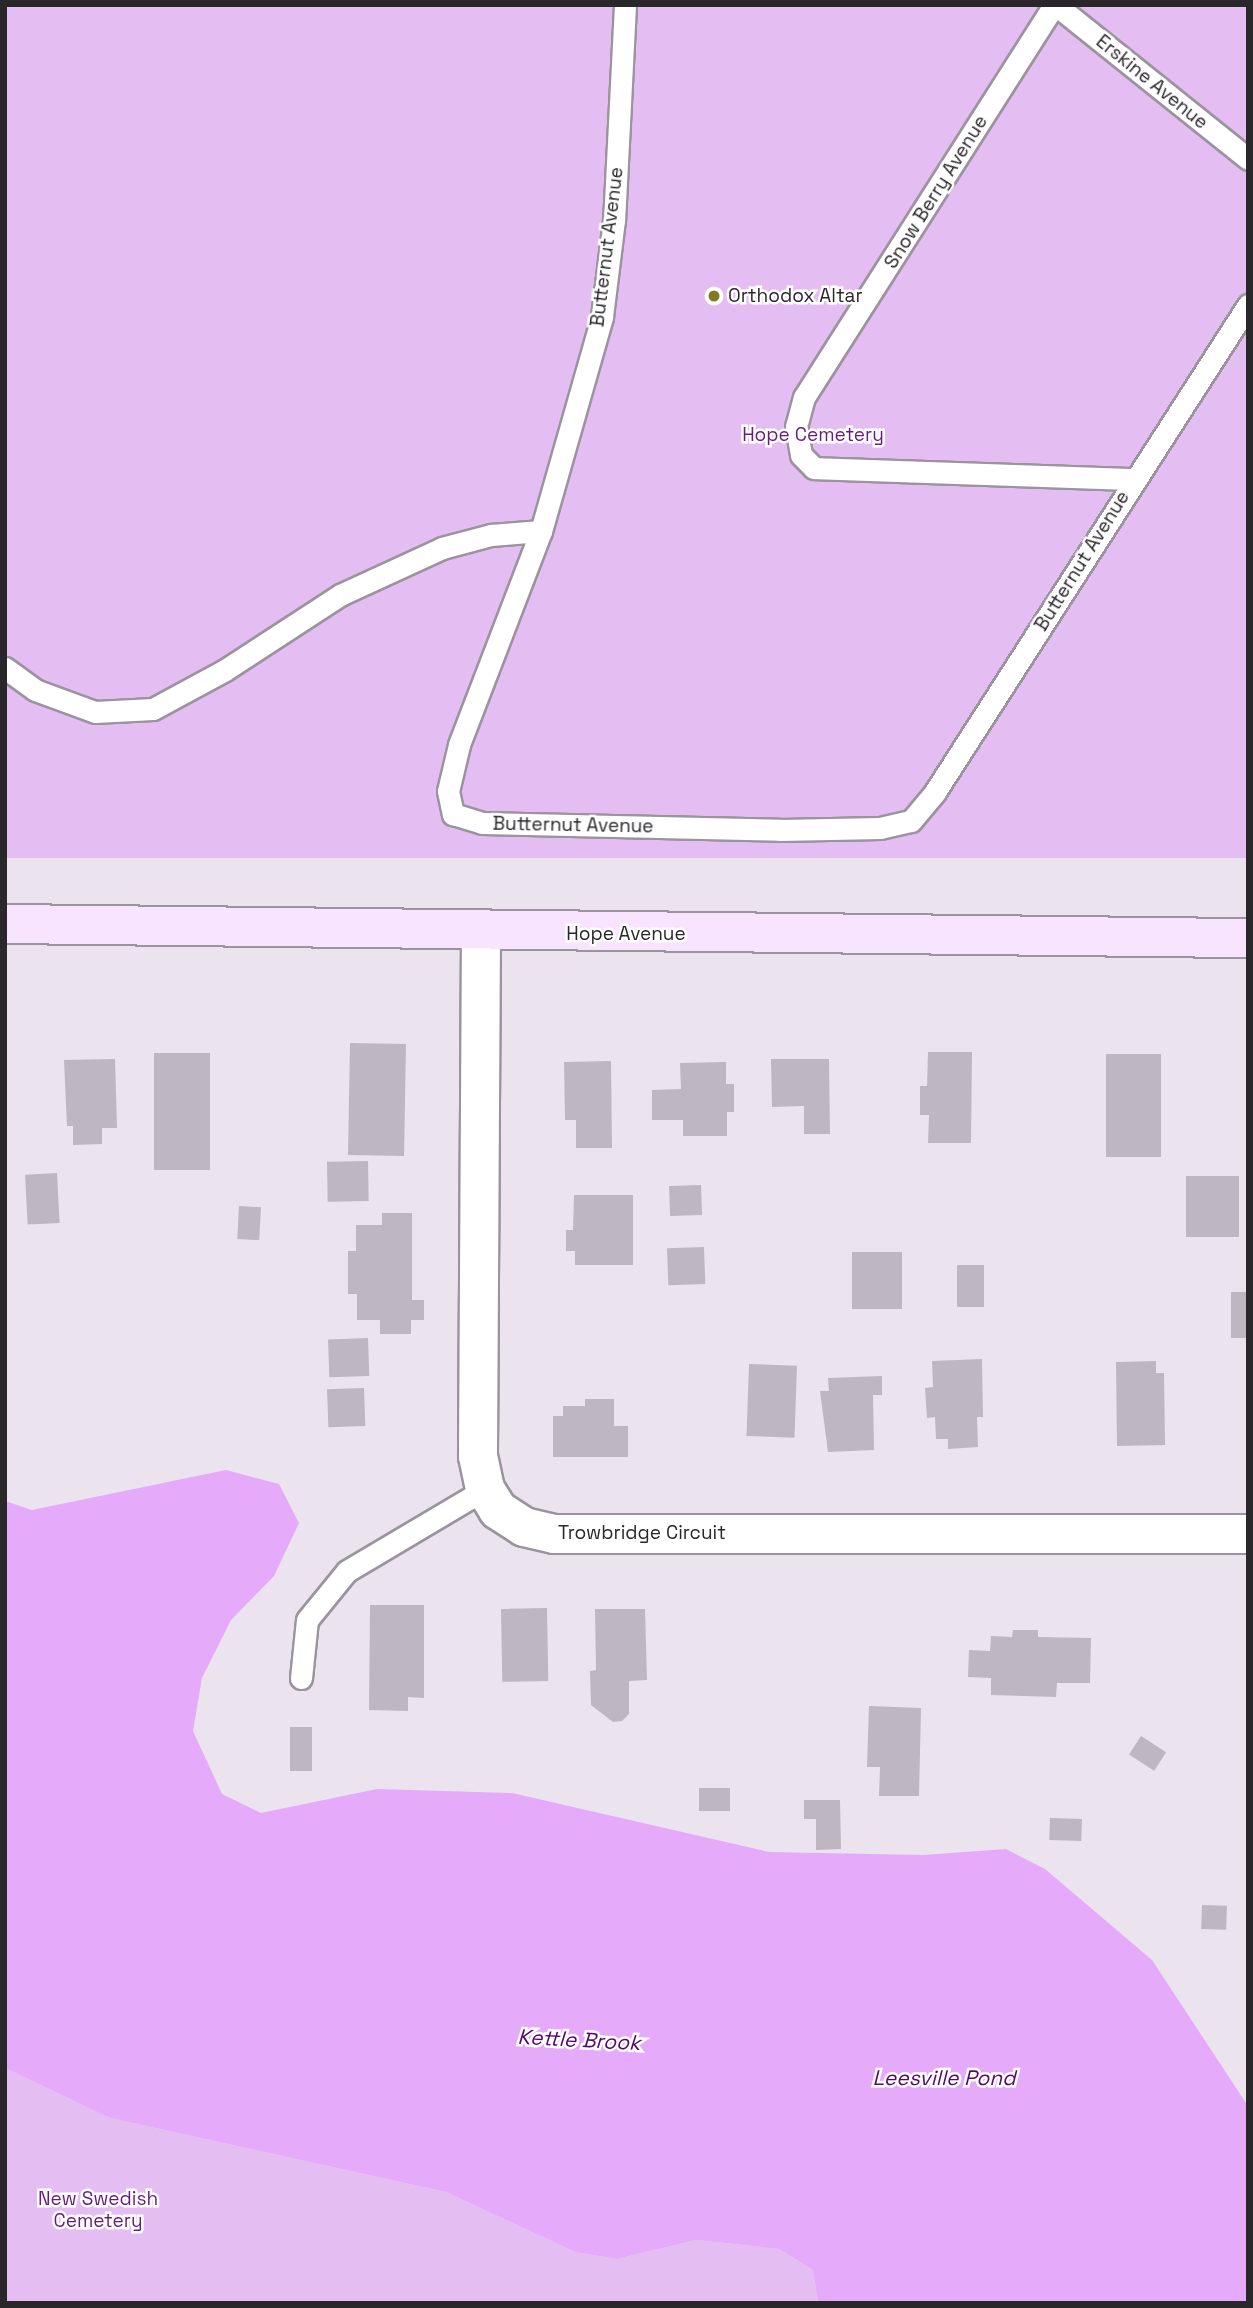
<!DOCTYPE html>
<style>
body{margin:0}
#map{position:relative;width:1253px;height:2308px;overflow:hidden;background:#ebe3ee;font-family:"Space Grotesk",sans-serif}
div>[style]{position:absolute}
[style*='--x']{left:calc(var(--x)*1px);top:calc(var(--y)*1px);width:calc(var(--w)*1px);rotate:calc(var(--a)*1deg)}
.green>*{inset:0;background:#e4bef2;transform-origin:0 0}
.water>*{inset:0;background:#e6aafb}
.building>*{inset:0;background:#beb6c1;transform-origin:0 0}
.roads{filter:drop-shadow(2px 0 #9b939e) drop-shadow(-2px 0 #9b939e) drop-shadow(0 2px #9b939e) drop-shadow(0 -2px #9b939e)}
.lane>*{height:21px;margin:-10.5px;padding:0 10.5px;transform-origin:10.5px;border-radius:10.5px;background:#fff}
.street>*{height:38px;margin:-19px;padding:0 19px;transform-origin:19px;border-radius:19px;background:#fff}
.secondary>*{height:38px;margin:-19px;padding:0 19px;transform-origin:19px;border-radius:19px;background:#f8e4fe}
.dots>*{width:19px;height:19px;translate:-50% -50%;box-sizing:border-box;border:4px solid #fff;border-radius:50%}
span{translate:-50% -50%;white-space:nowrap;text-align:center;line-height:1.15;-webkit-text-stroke:5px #fff;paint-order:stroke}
.street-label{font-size:19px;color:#2a272b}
.poi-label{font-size:19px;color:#2a272b}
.left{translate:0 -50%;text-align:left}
.park-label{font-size:19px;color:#661e7c}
.water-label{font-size:21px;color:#56086c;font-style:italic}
.frame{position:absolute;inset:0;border:7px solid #2a272b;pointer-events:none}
</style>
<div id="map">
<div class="green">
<i style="left:5px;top:5px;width:1243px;height:853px"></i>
<i style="clip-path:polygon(5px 2068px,110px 2118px,446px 2192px,575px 2252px,617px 2259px,696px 2240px,779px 2249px,813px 2270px,818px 2303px,5px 2303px)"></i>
</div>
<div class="water">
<i style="clip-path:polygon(226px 1470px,279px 1484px,299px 1523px,274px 1576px,231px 1620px,202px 1678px,193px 1731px,222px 1794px,261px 1813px,377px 1789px,512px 1793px,769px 1852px,923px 1855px,1006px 1849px,1045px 1869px,1152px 1960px,1248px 2106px,1248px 2303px,818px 2303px,813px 2270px,779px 2249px,696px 2240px,617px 2259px,575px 2252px,446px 2192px,110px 2118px,5px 2068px,5px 1501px,32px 1510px)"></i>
</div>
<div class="building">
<i style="left:350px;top:1043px;width:56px;height:112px;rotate:1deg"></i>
<i style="clip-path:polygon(928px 1052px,972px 1052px,971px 1143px,928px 1143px,929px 1115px,920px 1115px,920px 1086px,927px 1086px)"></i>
<i style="left:154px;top:1053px;width:56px;height:117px"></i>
<i style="left:1106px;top:1054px;width:55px;height:103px"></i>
<i style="clip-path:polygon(115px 1059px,117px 1128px,102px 1128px,102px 1144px,73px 1145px,73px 1126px,67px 1126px,64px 1060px)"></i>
<i style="clip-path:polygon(771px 1059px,829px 1059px,830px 1134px,804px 1134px,804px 1106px,772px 1107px)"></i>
<i style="clip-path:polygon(611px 1061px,612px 1148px,576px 1148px,576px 1120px,565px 1120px,564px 1062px)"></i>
<i style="clip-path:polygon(726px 1062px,726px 1084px,734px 1084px,734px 1112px,727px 1112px,727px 1136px,683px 1136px,683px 1120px,652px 1120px,652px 1090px,681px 1089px,680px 1063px)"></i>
<i style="left:368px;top:1161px;width:40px;height:41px;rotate:89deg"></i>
<i style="left:57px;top:1173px;width:50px;height:32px;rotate:87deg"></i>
<i style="left:1186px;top:1176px;width:53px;height:61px"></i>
<i style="left:701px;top:1185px;width:30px;height:32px;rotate:88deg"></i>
<i style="clip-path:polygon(574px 1195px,633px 1195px,633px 1265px,575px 1265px,575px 1251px,566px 1251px,566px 1230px,573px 1230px)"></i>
<i style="left:239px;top:1206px;width:22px;height:33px;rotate:3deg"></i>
<i style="clip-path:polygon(382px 1213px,412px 1213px,412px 1300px,424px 1300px,424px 1320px,411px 1320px,411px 1334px,380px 1334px,380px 1320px,357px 1320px,357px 1294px,348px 1294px,348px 1251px,356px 1251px,356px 1225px,382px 1225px)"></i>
<i style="left:704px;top:1247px;width:37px;height:37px;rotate:88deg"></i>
<i style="left:852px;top:1252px;width:50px;height:57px"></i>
<i style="left:957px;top:1265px;width:27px;height:42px"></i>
<i style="left:1231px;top:1292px;width:17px;height:46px"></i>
<i style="left:368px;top:1338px;width:38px;height:40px;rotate:88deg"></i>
<i style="clip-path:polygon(982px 1359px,983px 1417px,977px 1417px,978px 1447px,948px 1449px,948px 1439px,936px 1439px,935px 1417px,927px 1418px,925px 1388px,933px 1387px,932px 1361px)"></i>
<i style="clip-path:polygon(1156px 1361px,1156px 1373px,1164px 1373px,1165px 1445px,1117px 1446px,1116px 1362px)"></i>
<i style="left:749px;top:1364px;width:48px;height:72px;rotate:2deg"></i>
<i style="clip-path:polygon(882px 1376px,882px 1395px,873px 1395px,874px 1450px,828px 1452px,820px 1391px,829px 1391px,828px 1378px)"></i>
<i style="left:364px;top:1388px;width:38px;height:37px;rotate:88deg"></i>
<i style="clip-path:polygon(585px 1399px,614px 1399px,614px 1426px,628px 1426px,628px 1457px,553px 1457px,553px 1416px,563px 1416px,563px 1406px,585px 1406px)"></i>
<i style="clip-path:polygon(370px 1605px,424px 1605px,424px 1698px,408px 1697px,408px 1711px,369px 1710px)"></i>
<i style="left:547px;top:1608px;width:73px;height:46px;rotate:89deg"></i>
<i style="clip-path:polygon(595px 1609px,645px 1609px,647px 1680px,629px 1681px,629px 1714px,622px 1721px,613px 1722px,591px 1705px,590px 1671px,596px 1670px)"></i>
<i style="clip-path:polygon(1013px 1630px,1038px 1630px,1038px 1637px,1091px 1638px,1090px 1683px,1057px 1683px,1056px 1697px,991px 1695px,991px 1678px,968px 1677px,969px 1650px,990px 1651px,991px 1636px,1012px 1637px)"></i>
<i style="clip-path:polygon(869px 1706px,921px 1708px,919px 1796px,879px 1796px,880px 1767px,867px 1767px)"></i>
<i style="left:290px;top:1727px;width:22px;height:44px"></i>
<i style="left:1141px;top:1736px;width:30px;height:22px;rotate:33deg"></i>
<i style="left:699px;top:1788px;width:31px;height:23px"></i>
<i style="clip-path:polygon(804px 1800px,840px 1800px,841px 1849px,816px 1850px,816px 1819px,804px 1819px)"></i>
<i style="left:1050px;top:1818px;width:32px;height:22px;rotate:2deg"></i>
<i style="left:1202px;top:1905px;width:25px;height:24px;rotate:2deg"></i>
</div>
<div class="roads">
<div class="lane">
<i style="--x:625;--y:5;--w:215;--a:92.9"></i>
<i style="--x:614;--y:220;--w:98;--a:97.1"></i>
<i style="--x:602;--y:317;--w:223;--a:105.9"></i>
<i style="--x:541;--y:531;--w:229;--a:111"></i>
<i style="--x:459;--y:745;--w:47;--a:103.4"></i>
<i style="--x:448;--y:791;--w:24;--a:78"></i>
<i style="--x:453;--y:814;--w:30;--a:17"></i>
<i style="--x:482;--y:823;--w:298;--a:1.3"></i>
<i style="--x:780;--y:830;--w:100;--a:-1.1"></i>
<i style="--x:880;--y:828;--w:32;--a:-13"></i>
<i style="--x:911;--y:821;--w:38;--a:-50"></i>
<i style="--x:935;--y:792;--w:579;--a:-57.27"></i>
<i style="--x:1054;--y:5;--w:465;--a:122.5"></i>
<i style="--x:804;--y:397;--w:30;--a:105"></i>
<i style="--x:796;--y:426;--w:29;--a:80"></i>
<i style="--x:801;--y:455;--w:18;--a:45"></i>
<i style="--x:814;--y:468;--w:320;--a:2"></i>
<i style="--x:1056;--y:5;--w:246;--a:38.7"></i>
<i style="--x:5;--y:668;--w:37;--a:36"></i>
<i style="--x:35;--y:690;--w:64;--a:20.1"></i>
<i style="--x:95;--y:712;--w:58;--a:-3"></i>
<i style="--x:153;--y:709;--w:82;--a:-28.4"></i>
<i style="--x:225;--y:670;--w:137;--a:-33.1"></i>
<i style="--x:340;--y:595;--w:112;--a:-24.7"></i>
<i style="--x:442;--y:548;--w:51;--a:-14.9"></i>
<i style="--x:491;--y:535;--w:50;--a:-4.6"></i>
<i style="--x:301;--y:1678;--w:58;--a:-84.1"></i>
<i style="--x:307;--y:1620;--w:63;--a:-50.8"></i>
<i style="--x:347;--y:1571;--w:161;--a:-30.7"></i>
</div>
<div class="street">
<i style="--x:481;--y:932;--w:524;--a:90.33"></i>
<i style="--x:478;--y:1456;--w:34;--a:78"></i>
<i style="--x:485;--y:1489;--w:25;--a:58"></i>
<i style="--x:498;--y:1510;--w:31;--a:33"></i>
<i style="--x:524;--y:1527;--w:31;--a:13"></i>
<i style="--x:554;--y:1534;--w:694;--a:0"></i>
</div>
<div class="secondary">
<i style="--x:5;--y:924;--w:1243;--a:0.65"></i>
</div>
</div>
<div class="dots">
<i style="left:714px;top:296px;background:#7f7b22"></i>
</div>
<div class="street-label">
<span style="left:1152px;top:82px;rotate:39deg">Erskine Avenue</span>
<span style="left:936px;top:192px;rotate:-58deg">Snow Berry Avenue</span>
<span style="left:607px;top:247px;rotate:-83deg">Butternut Avenue</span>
<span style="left:1082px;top:561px;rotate:-58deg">Butternut Avenue</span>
<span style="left:573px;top:825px;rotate:1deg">Butternut Avenue</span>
<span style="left:626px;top:934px">Hope Avenue</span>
<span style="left:642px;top:1533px">Trowbridge Circuit</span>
</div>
<div class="poi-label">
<span class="left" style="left:728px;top:296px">Orthodox Altar</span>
</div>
<div class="park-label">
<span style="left:813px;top:435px">Hope Cemetery</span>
<span style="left:98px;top:2210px">New Swedish<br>Cemetery</span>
</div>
<div class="water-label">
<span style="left:579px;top:2040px;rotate:3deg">Kettle Brook</span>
<span style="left:944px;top:2078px">Leesville Pond</span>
</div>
<div class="frame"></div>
</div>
